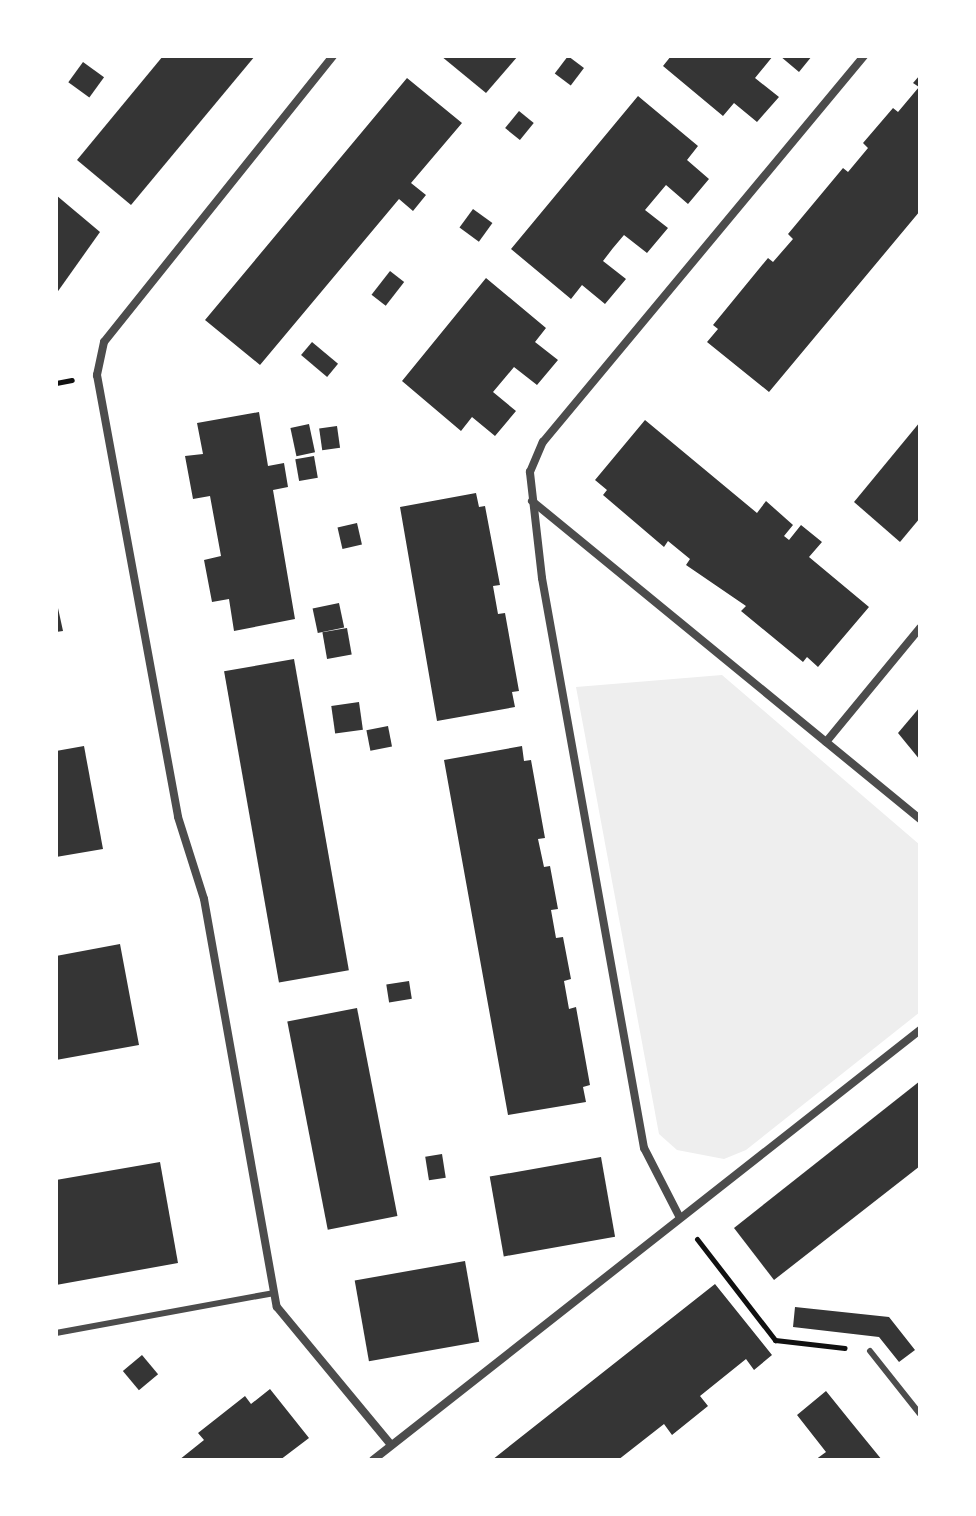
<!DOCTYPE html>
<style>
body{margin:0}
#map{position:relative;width:976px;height:1516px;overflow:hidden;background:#fff;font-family:Arial,sans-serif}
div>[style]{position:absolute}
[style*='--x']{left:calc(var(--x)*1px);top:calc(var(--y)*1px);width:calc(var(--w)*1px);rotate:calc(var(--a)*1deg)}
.green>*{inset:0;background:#eee}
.building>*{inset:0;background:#353535;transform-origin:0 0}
.path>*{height:5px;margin:-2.5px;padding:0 2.5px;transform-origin:2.5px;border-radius:2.5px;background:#111}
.service>*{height:6px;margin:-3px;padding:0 3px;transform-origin:3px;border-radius:3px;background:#4c4c4c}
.minor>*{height:8px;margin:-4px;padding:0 4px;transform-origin:4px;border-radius:4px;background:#4c4c4c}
span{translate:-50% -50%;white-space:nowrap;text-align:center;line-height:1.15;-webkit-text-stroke:7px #fff;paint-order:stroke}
.frame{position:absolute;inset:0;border:58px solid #fff;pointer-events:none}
</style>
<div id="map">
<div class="green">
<i style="clip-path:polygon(722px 675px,920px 845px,920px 1012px,746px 1150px,724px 1159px,677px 1150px,659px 1134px,576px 687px)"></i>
</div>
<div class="building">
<i style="clip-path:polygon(163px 56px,255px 56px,131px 205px,77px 160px)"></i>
<i style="clip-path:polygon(441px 56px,518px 56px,486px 93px)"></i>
<i style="left:568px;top:56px;width:20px;height:22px;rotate:37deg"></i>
<i style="clip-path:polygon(671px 56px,773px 56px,755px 78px,779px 97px,757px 122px,734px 103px,723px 116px,663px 66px)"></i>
<i style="clip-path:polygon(780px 56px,812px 56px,799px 72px)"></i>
<i style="left:83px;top:62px;width:26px;height:25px;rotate:36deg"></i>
<i style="clip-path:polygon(920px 75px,920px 211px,769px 392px,707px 342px,718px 329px,713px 325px,768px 258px,773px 262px,793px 239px,788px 234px,843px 168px,848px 172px,868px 148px,863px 143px,893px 108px,898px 112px,919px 87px,913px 83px)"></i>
<i style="clip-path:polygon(407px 78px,462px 123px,411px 183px,426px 195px,413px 211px,399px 199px,260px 365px,205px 320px)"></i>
<i style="clip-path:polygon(638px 96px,698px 146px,687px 160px,709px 179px,688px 204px,666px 185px,645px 210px,668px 228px,647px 253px,624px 235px,613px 248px,603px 261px,626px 279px,605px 304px,582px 285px,571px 299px,511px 249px)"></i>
<i style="left:519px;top:111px;width:19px;height:22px;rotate:39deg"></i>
<i style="clip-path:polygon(56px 195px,100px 232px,56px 294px)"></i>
<i style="left:473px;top:209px;width:24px;height:23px;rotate:36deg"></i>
<i style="left:390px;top:271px;width:18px;height:30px;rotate:38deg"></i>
<i style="clip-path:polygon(486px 278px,546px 328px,535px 342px,558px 360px,537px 385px,514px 367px,493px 392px,516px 411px,495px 436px,472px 417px,461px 431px,402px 381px)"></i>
<i style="left:312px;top:342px;width:34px;height:17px;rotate:40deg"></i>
<i style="clip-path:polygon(259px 412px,268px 466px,284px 463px,288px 487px,273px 490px,295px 619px,234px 631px,229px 599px,212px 602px,204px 560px,221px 556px,210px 496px,193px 499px,185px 456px,203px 454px,197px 423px)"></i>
<i style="clip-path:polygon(645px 420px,757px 513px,766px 501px,793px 525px,784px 536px,789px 540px,801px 525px,822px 542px,809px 557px,869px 607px,818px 667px,807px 657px,803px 662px,741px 611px,746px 606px,686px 565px,690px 559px,668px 541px,664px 547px,603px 495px,607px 490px,595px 480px)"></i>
<i style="clip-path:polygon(920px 422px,920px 518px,900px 542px,854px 502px)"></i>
<i style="left:309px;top:424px;width:29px;height:19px;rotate:78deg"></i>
<i style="left:337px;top:426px;width:22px;height:18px;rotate:82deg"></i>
<i style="left:314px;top:456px;width:22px;height:19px;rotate:80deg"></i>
<i style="clip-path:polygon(476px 493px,479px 507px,485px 506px,500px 585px,493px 586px,498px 614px,505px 613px,519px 691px,512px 692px,515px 707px,437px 721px,400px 507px)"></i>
<i style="left:357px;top:523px;width:22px;height:20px;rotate:77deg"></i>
<i style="clip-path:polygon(56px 599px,63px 631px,56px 632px)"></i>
<i style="left:339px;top:603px;width:25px;height:27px;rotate:78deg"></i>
<i style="left:347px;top:628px;width:27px;height:25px;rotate:80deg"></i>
<i style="left:294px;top:659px;width:316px;height:71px;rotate:80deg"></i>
<i style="left:359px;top:702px;width:28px;height:28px;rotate:82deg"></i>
<i style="clip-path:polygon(920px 707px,920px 760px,898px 733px)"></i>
<i style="left:388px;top:726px;width:21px;height:22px;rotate:79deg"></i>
<i style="clip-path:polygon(84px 746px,103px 849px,56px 857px,56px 751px)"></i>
<i style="clip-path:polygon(522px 746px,524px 761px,531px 760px,545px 838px,538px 839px,544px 867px,550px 866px,558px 909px,551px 910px,556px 938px,563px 937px,571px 979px,564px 981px,569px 1009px,576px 1007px,590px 1085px,583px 1087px,586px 1102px,508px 1115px,444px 760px)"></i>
<i style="clip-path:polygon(120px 944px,139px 1045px,56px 1060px,56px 956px)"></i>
<i style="left:409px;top:981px;width:18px;height:23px;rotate:81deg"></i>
<i style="left:357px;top:1008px;width:212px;height:71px;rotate:79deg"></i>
<i style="clip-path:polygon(920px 1081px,920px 1166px,774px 1280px,734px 1228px)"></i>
<i style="left:442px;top:1154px;width:24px;height:17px;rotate:81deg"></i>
<i style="left:601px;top:1157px;width:81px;height:113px;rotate:80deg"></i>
<i style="clip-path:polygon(160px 1162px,178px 1263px,56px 1285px,56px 1180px)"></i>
<i style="left:465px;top:1261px;width:82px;height:112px;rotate:80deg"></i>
<i style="clip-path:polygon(715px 1284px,772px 1355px,754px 1370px,746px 1359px,700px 1396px,708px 1406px,672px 1435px,664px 1424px,618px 1460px,492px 1460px)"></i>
<i style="clip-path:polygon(795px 1307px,889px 1317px,915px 1350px,899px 1362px,879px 1337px,793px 1327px)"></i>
<i style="left:142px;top:1355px;width:25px;height:25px;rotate:50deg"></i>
<i style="clip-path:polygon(270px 1389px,309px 1438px,280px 1460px,179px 1460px,204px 1440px,198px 1433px,245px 1396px,251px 1404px)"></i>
<i style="clip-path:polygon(826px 1391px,851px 1422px,882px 1460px,815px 1460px,826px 1452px,797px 1415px)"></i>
</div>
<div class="path">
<i style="--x:56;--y:383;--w:16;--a:-11"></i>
<i style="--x:697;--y:1239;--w:128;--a:52.3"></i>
<i style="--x:775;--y:1340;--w:70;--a:6.5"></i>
</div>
<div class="service">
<i style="--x:56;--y:1333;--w:222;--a:-10.4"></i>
<i style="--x:870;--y:1351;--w:80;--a:51.6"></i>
</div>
<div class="minor">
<i style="--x:333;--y:56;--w:366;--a:128.7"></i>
<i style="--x:104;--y:342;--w:34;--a:102"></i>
<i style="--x:97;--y:375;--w:449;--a:79.6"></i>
<i style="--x:178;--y:817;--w:86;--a:72.4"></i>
<i style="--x:204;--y:899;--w:414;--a:79.9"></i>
<i style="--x:277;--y:1307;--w:179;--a:50.4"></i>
<i style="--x:532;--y:501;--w:502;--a:39.34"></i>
<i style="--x:826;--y:742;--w:148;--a:-50.5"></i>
<i style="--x:679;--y:1216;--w:76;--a:-117.2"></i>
<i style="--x:644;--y:1148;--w:579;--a:-100.15"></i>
<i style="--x:542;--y:578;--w:107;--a:-96.5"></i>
<i style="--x:530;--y:472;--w:33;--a:-67"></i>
<i style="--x:543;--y:442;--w:502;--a:-50.25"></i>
<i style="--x:373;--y:1460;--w:696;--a:-38.17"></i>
</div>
<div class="frame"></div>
</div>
